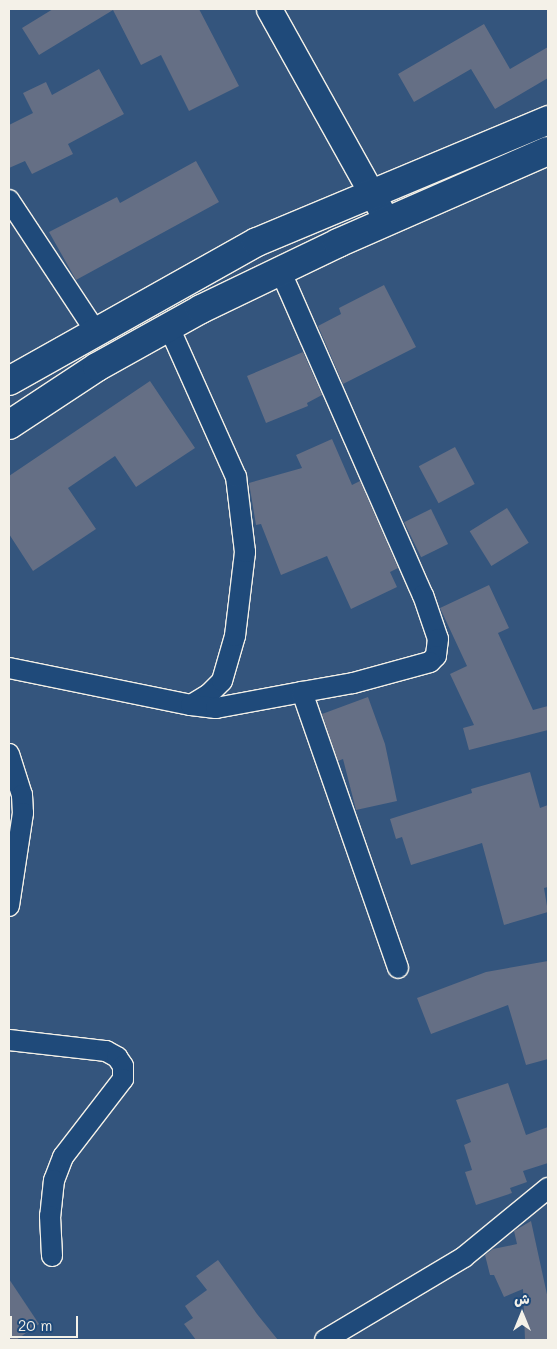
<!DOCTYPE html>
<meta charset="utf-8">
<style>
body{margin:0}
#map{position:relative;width:557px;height:1349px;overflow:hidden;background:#34557d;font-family:Mali,"Playpen Sans Arabic",sans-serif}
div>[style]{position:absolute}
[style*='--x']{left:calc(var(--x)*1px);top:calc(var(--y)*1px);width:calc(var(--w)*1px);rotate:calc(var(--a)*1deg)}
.building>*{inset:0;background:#656f85;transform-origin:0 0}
.roads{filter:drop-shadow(1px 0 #f4f1e8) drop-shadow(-1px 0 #f4f1e8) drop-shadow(0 1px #f4f1e8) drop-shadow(0 -1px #f4f1e8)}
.minor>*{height:20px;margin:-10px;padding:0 10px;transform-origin:10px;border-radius:10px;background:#1f4a7a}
.tertiary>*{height:25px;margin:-12.5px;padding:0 12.5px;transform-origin:12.5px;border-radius:12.5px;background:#1f4a7a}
.secondary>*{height:28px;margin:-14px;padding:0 14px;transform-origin:14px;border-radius:14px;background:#1f4a7a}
span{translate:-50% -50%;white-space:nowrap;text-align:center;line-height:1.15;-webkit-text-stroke:4.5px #1f4a7a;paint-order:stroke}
.frame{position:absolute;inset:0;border:10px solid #f4f1e8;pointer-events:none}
.north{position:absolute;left:497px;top:1289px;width:50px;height:50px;-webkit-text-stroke:4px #1f4a7a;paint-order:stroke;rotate:0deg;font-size:14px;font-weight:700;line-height:20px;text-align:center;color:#f4f1e8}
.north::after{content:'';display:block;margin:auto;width:18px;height:22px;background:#f4f1e8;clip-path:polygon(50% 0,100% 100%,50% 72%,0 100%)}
.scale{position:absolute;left:10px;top:1316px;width:68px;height:22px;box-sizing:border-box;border:2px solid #f4f1e8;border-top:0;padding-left:6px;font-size:15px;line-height:18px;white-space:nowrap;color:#f4f1e8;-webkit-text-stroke:4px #1f4a7a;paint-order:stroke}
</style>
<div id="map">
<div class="building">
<i style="clip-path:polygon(53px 9px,199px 9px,239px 86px,189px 111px,161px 55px,141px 65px,113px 10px,39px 55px,22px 28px)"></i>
<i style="clip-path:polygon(484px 24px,510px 69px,548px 47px,548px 78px,495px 109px,471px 69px,414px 102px,398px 74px)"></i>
<i style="clip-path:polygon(99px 69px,124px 114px,68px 144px,73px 154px,32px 174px,25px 161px,9px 168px,9px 125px,33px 113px,23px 93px,46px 82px,52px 95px)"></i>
<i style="clip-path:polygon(196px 161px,219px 202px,76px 280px,49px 232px,117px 197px,120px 203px)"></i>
<i style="clip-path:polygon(384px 285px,416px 347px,343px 384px,318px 326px,341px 314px,339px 308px)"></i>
<i style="clip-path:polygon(303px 352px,322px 395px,307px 403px,308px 406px,266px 423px,247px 376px)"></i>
<i style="clip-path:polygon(150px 381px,195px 448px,136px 487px,115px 456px,68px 488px,96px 529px,33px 571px,9px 534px,9px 476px)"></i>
<i style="clip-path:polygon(332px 439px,352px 485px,360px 481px,398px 568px,390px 572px,397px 587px,351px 609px,327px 556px,281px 575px,261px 524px,256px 525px,249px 483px,302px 468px,296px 455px)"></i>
<i style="left:455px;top:447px;width:42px;height:41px;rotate:62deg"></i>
<i style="left:507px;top:508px;width:41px;height:44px;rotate:58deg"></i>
<i style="left:431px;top:509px;width:39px;height:30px;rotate:64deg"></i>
<i style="clip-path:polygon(489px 585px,509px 628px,498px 633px,533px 710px,548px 706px,548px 730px,469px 750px,463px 728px,474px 725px,450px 674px,467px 666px,440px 608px)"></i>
<i style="clip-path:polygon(368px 697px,385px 744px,397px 801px,356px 810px,343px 759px,338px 761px,322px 714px)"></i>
<i style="clip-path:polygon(530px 772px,540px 808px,548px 805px,548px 887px,544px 888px,548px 912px,504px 925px,482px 843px,411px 865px,402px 837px,396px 839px,390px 819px,472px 793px,471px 789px)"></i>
<i style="clip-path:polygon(548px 961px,548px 1059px,526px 1065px,508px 1005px,431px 1034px,417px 998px,486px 972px)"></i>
<i style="clip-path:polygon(508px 1083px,526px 1135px,548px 1127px,548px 1163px,523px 1171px,527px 1182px,510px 1188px,512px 1193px,476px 1205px,465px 1172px,472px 1170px,464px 1145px,471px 1142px,456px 1100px)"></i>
<i style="clip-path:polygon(531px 1221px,548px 1299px,548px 1340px,525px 1340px,523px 1289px,504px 1297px,494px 1275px,490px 1275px,485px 1255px,493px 1249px,517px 1244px,514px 1231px)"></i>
<i style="clip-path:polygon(218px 1260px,257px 1314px,278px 1340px,196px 1340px,184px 1324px,193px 1318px,185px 1306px,207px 1290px,196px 1276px)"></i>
<i style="clip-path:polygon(9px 1279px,39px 1324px,16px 1340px,9px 1340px)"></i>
</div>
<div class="roads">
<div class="minor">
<i style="--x:9;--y:200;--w:158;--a:56.6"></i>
<i style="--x:280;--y:270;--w:355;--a:66.3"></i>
<i style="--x:423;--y:595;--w:46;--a:71.2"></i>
<i style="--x:438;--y:639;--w:17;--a:97"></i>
<i style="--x:436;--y:656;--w:8;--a:135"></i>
<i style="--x:430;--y:662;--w:80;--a:164.7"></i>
<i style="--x:353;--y:683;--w:52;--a:170"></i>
<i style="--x:9;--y:668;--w:186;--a:11.5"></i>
<i style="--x:191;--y:705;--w:21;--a:-31"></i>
<i style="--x:209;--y:694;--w:18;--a:-45"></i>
<i style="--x:222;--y:681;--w:47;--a:-73.9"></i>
<i style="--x:235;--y:636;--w:85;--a:-83.2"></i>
<i style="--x:245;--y:552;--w:76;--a:-96.8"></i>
<i style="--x:236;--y:477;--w:164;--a:-114.1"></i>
<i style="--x:191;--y:705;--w:25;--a:7"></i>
<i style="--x:216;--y:708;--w:87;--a:-10.5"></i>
<i style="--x:302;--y:692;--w:292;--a:70.8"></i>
<i style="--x:9;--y:754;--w:43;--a:72.4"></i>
<i style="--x:22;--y:795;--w:18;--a:87"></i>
<i style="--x:23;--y:813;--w:94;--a:98.6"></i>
<i style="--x:9;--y:1040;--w:98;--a:6.5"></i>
<i style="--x:106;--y:1051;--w:13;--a:29"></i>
<i style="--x:117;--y:1057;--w:11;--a:56"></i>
<i style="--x:123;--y:1066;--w:13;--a:90"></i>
<i style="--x:123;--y:1079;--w:98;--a:127.6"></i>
<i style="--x:63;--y:1157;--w:25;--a:111"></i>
<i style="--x:54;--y:1180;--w:36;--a:96"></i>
<i style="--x:50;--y:1216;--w:40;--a:87.1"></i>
<i style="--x:325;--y:1340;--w:162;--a:-30.8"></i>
<i style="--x:464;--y:1257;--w:109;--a:-39.4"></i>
</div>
<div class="tertiary">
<i style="--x:269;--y:9;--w:243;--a:60.9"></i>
</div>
<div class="secondary">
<i style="--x:9;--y:381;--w:284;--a:-29.3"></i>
<i style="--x:257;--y:242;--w:316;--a:-22.7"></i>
<i style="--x:9;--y:425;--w:105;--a:-33.4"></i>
<i style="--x:97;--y:367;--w:119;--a:-29.1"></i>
<i style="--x:201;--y:309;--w:152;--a:-25.7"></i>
<i style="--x:338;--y:243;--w:229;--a:-23.7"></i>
</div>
</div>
<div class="frame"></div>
<div class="north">ش</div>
<div class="scale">20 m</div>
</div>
